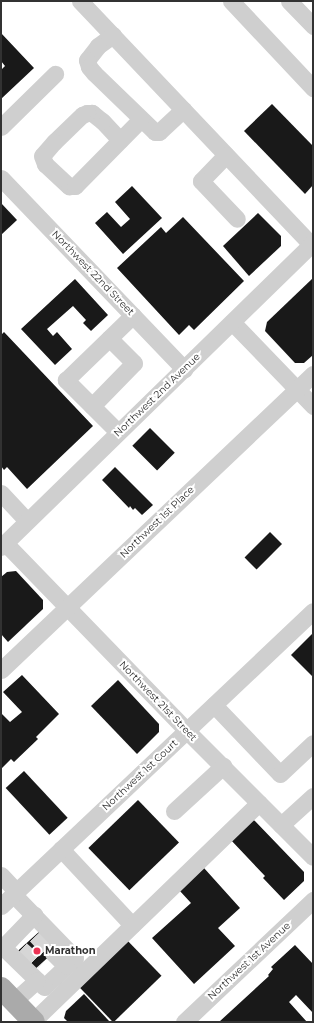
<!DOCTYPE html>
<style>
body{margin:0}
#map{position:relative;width:314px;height:1023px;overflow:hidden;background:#fff;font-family:Montserrat,sans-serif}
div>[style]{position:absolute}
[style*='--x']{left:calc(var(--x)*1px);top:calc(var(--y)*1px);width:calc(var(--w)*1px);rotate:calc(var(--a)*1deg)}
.building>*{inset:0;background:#191919;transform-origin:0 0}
.minor-tunnel>*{height:17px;margin-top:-8.5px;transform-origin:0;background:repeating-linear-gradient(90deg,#d6d6d6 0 17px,transparent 0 25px)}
.minor>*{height:17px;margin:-8.5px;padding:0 8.5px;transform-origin:8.5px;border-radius:8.5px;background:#cfcfcf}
.major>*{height:22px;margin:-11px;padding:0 11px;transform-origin:11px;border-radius:11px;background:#aaa}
.dots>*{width:11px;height:11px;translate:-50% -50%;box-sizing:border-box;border:2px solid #fff;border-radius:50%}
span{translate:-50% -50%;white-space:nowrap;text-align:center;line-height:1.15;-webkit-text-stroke:4px #fff;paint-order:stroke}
.street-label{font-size:10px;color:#323232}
.poi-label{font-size:10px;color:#323232;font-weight:700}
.left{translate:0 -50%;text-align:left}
.frame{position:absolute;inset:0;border:2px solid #323232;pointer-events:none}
</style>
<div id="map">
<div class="building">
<i style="clip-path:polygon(1px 33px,34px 68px,1px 99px,1px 70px,5px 66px,1px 61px)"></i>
<i style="clip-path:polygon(272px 104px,313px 146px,313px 185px,305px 194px,244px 131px)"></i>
<i style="clip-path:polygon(132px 186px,162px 218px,123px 254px,95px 223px,107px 212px,121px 227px,130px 219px,115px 202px)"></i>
<i style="clip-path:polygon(1px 203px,17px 220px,1px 235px)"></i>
<i style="clip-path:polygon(258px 213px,281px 236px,281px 246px,249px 276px,223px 246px)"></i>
<i style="clip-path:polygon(183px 217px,244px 281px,194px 330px,189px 325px,179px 335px,117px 268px,161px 227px,166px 233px)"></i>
<i style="clip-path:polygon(313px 278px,313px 355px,304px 363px,295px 363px,265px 331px,267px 322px)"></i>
<i style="clip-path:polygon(75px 279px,108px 315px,91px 331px,83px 323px,86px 320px,73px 306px,47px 329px,53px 336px,57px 332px,72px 349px,55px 365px,21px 329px)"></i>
<i style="clip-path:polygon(4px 332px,93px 426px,27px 489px,7px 467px,4px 470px,1px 466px,1px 335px)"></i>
<i style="left:150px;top:428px;width:35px;height:25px;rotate:45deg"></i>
<i style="clip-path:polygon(115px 467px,153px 505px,142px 515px,135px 508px,133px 510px,130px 506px,129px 508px,102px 480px)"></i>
<i style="left:270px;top:532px;width:17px;height:36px;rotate:45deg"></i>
<i style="clip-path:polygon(16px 571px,43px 600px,43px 609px,8px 642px,1px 634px,1px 577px,7px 572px)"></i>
<i style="clip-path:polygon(313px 633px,313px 677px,291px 655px)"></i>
<i style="clip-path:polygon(22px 675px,59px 714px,36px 737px,38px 739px,14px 762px,11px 759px,1px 769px,1px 713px,10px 722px,22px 712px,3px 692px)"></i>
<i style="clip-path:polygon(118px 680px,159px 724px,159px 732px,137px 754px,91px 706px)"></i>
<i style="left:24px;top:771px;width:64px;height:25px;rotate:47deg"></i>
<i style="left:138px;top:800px;width:59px;height:69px;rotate:46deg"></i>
<i style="clip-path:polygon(251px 817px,304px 872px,304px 881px,284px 900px,263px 878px,265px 876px,229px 838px)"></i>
<i style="clip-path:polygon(204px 868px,240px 908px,218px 928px,235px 946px,194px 984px,152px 938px,191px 903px,179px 890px)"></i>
<i style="left:40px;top:931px;width:25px;height:33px;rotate:48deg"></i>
<i style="left:124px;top:937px;width:54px;height:67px;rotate:46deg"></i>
<i style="clip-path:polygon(295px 945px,313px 964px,313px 1013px,296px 995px,289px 1002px,307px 1022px,219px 1022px,269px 976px,268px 975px,273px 969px,271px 967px)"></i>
<i style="clip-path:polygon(84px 994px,110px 1022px,68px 1022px,64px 1018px,66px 1011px)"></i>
</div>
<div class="minor-tunnel">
<i style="--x:36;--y:935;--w:25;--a:47"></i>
<i style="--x:21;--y:949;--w:25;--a:42"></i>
</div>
<div class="minor">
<i style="--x:80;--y:1;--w:335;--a:46.5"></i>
<i style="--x:231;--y:1;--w:120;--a:46.7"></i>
<i style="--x:289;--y:1;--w:35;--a:46"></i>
<i style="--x:113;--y:35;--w:19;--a:144"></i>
<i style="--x:98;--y:46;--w:18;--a:128"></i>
<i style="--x:87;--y:60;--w:7;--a:74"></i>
<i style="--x:89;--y:67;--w:8;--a:50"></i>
<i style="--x:94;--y:73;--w:85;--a:44"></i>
<i style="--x:155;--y:132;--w:4;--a:0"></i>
<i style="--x:159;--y:132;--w:33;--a:-43"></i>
<i style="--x:1;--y:127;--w:76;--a:-44.5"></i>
<i style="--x:120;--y:140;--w:26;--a:-133"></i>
<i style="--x:102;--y:121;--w:13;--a:-141"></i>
<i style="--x:92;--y:113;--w:5;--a:180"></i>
<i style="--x:87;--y:113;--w:5;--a:158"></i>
<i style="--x:82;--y:115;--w:39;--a:136"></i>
<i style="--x:54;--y:142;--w:18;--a:131"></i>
<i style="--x:42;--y:156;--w:9;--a:69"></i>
<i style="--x:45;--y:164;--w:33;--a:43"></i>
<i style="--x:69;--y:186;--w:6;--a:0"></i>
<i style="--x:75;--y:186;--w:93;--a:-45.4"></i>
<i style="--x:226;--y:155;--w:36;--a:134"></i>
<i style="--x:201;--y:181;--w:52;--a:46.5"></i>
<i style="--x:1;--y:178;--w:265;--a:46.2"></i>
<i style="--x:232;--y:322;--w:117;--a:46"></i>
<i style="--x:92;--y:406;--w:60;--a:-45.7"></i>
<i style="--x:134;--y:363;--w:35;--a:-135"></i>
<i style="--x:118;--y:432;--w:74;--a:-135"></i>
<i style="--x:66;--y:380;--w:93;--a:-44.1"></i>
<i style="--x:1;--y:493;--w:38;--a:47"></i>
<i style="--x:5;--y:543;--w:262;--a:45.9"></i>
<i style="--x:187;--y:731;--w:178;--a:45"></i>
<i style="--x:1;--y:547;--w:436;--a:-44.3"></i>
<i style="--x:1;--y:670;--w:430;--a:-43.5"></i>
<i style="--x:214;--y:705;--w:95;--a:46.3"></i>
<i style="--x:280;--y:774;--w:45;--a:-43.2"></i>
<i style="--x:174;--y:811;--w:67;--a:-42.6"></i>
<i style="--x:281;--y:825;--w:43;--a:-42.2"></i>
<i style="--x:61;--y:849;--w:104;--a:46.9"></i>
<i style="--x:1;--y:875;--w:22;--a:47"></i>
<i style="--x:13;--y:894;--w:89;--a:45.9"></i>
<i style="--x:75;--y:958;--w:42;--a:136.9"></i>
<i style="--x:44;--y:987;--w:57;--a:-135.7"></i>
<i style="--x:3;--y:947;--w:45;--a:-45.9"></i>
<i style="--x:1;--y:906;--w:429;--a:-43.4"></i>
<i style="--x:53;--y:953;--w:18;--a:45"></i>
<i style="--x:14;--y:1001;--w:31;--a:-42"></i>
<i style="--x:33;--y:1021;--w:314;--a:-44"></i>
<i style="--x:184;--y:1022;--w:178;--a:-43.4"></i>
</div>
<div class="major">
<i style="--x:1;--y:988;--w:47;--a:45.9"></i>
</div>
<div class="dots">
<i style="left:37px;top:951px;background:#ec3254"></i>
</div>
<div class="street-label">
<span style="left:93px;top:273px;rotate:46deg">Northwest 22nd Street</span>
<span style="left:157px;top:395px;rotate:-44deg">Northwest 2nd Avenue</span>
<span style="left:157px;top:522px;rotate:-44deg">Northwest 1st Place</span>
<span style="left:158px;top:701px;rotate:46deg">Northwest 21st Street</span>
<span style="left:140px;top:775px;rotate:-43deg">Northwest 1st Court</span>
<span style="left:249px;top:961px;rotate:-43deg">Northwest 1st Avenue</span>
</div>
<div class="poi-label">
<span class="left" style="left:45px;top:951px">Marathon</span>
</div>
<div class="frame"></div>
</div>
